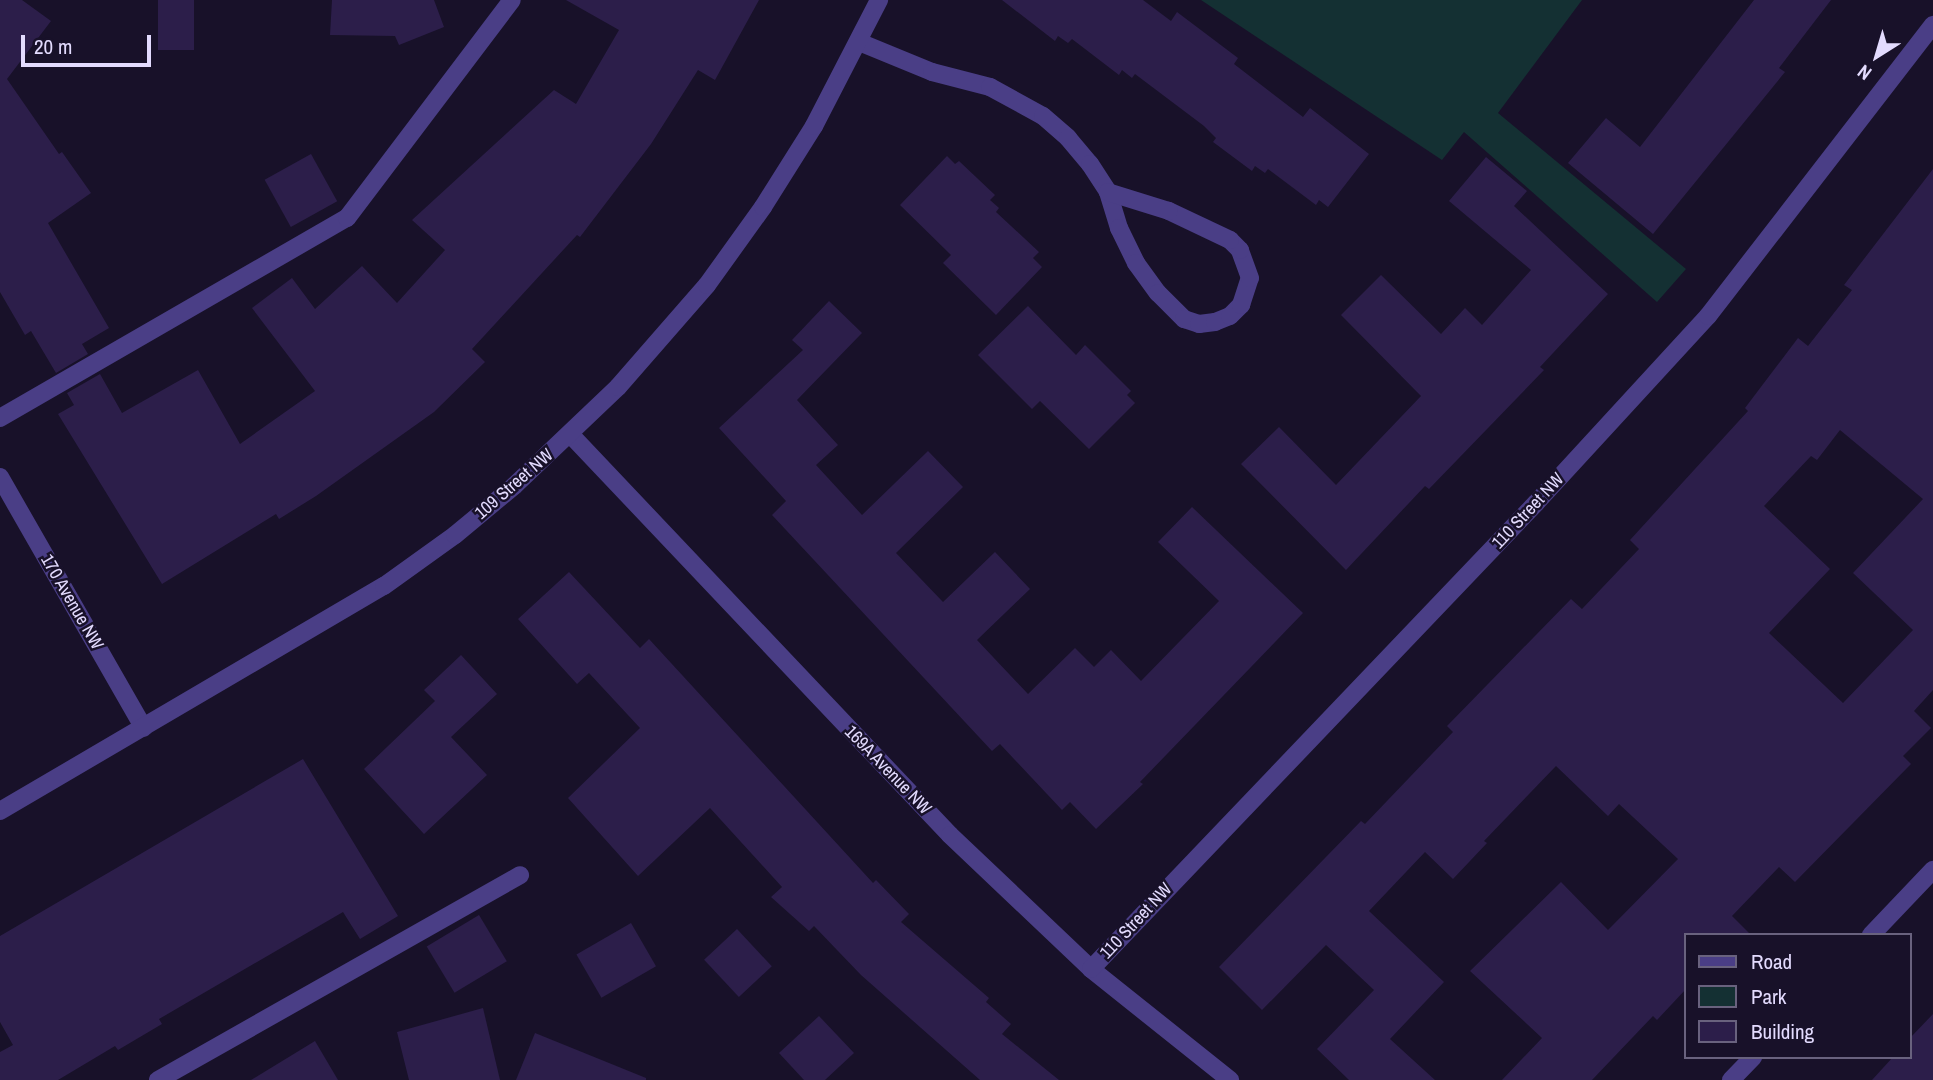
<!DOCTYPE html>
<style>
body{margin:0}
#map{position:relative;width:1933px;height:1080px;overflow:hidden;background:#181129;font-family:"Archivo Narrow",sans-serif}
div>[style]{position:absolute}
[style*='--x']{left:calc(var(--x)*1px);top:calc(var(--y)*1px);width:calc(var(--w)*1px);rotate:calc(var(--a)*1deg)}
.green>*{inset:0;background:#143033}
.building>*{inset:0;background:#2c1e4a;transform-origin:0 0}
.service>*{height:18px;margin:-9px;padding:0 9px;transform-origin:9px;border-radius:9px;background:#4a3e86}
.minor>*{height:18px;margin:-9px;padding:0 9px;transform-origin:9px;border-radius:9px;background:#4a3e86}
.tertiary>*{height:18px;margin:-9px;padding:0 9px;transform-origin:9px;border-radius:9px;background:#4a3e86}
span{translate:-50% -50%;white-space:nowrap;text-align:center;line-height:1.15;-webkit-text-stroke:5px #181129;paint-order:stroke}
.street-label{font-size:18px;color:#e3dbfe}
.legend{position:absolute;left:1684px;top:933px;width:228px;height:126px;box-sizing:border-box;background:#181129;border:2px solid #69627e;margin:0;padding:9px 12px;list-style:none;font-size:21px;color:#e3dbfe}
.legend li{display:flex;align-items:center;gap:14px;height:35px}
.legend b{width:35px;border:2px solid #69627e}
.north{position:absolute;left:1842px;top:21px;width:70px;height:70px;-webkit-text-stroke:5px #181129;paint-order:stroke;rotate:217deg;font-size:19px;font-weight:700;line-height:28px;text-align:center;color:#e3dbfe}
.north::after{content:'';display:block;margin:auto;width:24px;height:32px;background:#e3dbfe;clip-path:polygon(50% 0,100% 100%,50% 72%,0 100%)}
.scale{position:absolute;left:21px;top:35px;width:130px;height:32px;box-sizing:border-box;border:4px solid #e3dbfe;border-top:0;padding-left:9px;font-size:21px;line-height:24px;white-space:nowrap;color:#e3dbfe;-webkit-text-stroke:5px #181129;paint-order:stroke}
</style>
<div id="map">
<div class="green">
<i style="clip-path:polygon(1201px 0,1582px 0,1498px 113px,1686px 269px,1657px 302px,1464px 132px,1442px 160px)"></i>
</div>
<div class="building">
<i style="clip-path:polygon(0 0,22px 0,51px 21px,7px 79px,59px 154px,62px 152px,91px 193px,48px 223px,109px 328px,82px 344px,88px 354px,56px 373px,31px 331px,25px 335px,0 292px)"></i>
<i style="left:158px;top:0;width:36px;height:50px"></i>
<i style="clip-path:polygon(332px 0,434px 0,444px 27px,399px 45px,395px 36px,330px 35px)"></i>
<i style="clip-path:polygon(566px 0,759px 0,715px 80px,698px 70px,651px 144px,580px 237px,577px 235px,472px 349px,485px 362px,434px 412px,316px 496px,279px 519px,276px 514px,162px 584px,58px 414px,74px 405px,67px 393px,100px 374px,122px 413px,198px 370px,240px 444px,315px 391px,252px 308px,292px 278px,315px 309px,362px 266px,397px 303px,445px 250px,412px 220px,554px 90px,576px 104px,619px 30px)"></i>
<i style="clip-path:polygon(1002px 0,1143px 0,1171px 21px,1177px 12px,1238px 58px,1234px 64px,1303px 117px,1310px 108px,1369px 154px,1328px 207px,1319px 200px,1316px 205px,1268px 169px,1265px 173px,1255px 166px,1252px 171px,1213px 142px,1216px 138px,1204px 126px,1135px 74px,1132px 78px,1122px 70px,1119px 75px,1072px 39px,1068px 43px,1058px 36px,1055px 41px)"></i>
<i style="clip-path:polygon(1754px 0,1831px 0,1779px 68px,1785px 72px,1653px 234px,1568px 163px,1606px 118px,1640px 147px)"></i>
<i style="left:311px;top:154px;width:54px;height:53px;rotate:61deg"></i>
<i style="clip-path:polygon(947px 156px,955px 164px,959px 161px,995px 195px,990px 200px,999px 208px,996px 212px,1039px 252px,1033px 258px,1042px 267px,996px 315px,943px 263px,951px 255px,900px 205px)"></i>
<i style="clip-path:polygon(1486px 157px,1527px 191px,1514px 206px,1608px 294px,1540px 367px,1544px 370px,1429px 489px,1425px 486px,1346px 570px,1241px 464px,1279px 427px,1336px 485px,1421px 396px,1341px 315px,1381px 275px,1441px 334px,1465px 308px,1482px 325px,1531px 270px,1449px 201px)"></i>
<i style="clip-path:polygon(evenodd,1933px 169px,1933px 690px,1914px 711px,1931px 728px,1903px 756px,1911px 764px,1795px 882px,1779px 867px,1732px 916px,1751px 935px,1686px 935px,1686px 989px,1657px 1020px,1653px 1016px,1592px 1080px,1502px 1080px,1542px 1038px,1470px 971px,1561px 882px,1608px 930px,1678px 859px,1619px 804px,1608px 816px,1556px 766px,1484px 841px,1487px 843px,1453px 879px,1425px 852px,1369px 911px,1444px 982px,1390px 1039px,1435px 1080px,1349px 1080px,1317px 1049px,1374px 990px,1326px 945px,1262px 1010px,1219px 967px,1361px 821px,1365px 824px,1453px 732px,1447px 726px,1571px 599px,1582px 609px,1639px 549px,1630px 540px,1748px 411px,1745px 408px,1798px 338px,1808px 346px,1852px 290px,1844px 285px,1933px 169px,1840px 430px,1923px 499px,1853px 573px,1913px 630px,1843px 703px,1769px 633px,1830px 569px,1764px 506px,1811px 456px,1817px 460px,1840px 430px)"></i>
<i style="clip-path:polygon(829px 301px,862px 333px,797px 400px,838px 445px,816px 465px,862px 515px,928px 451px,963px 487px,896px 553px,943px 602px,995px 552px,1030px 589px,977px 640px,1028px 694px,1075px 648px,1094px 667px,1111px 650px,1141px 681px,1219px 601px,1158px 542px,1192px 507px,1303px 613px,1140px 782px,1143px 784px,1096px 829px,1070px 802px,1062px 810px,1000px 744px,992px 751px,772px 515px,786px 501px,719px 428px,803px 350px,792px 340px)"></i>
<i style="clip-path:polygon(1028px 306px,1076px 355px,1085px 345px,1131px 391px,1127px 395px,1135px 403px,1089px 449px,1040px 401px,1032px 409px,978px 355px)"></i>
<i style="clip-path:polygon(569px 572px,640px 648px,649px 639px,873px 883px,876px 880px,909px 914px,901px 922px,989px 998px,986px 1002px,1011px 1024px,1002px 1034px,1059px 1080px,980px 1080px,861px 975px,814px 926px,809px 931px,771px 897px,782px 887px,710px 808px,638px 876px,568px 798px,640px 728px,589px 673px,577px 684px,518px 619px)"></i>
<i style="clip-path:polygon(461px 655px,497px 694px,451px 737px,487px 775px,424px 834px,364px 769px,435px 701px,424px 690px)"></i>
<i style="clip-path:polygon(303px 759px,398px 916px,360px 939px,343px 912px,159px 1019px,162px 1024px,118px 1050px,115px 1046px,58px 1080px,0 1080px,0 1052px,13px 1045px,0 1022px,0 936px)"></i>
<i style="left:479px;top:915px;width:54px;height:61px;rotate:59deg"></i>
<i style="left:631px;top:923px;width:50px;height:63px;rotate:60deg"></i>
<i style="left:737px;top:929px;width:51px;height:45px;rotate:47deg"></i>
<i style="clip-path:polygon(483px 1008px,500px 1080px,409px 1080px,397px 1032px)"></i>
<i style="clip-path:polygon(1933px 1014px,1933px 1080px,1872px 1080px,1893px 1057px,1910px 1057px,1910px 1038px)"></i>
<i style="clip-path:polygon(819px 1016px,854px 1053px,825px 1080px,804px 1080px,779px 1053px)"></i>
<i style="clip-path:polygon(535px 1033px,646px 1078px,646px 1080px,516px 1080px)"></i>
<i style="clip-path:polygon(315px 1041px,338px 1080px,251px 1080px)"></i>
</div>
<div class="service">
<i style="--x:859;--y:42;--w:79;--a:22.3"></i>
<i style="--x:932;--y:72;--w:60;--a:14.5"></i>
<i style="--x:990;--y:87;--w:60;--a:28.7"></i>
<i style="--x:1043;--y:116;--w:33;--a:41"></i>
<i style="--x:1068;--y:138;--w:34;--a:50"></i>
<i style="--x:1090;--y:164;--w:33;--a:57"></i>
<i style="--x:1108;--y:192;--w:38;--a:73"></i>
<i style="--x:1119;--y:228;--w:39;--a:64"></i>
<i style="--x:1136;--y:263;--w:37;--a:54"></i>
<i style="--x:1158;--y:293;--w:37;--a:45"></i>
<i style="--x:1184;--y:319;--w:16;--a:18"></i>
<i style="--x:1199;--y:324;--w:16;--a:-7"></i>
<i style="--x:1215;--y:322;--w:16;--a:-22"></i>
<i style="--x:1230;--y:316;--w:16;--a:-45"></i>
<i style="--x:1241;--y:305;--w:28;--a:-72"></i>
<i style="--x:1250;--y:278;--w:30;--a:-110"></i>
<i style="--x:1240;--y:250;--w:14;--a:-135"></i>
<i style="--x:1230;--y:240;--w:68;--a:-154.6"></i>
<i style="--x:1169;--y:211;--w:64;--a:-162.7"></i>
<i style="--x:0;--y:418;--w:401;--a:-30"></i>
<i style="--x:347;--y:218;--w:273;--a:-52.9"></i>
<i style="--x:158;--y:1080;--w:416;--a:-29.5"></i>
</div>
<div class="minor">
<i style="--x:570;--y:434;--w:552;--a:46.54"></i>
<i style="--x:950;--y:835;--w:195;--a:43.5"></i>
<i style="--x:1091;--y:969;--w:178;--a:38.6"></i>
<i style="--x:0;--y:477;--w:289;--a:60.2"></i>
<i style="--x:1871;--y:935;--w:90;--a:-46.4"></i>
<i style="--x:1091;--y:969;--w:644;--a:-46.32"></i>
<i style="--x:1536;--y:503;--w:254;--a:-47.4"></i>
<i style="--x:1708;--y:316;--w:368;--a:-52.3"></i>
<i style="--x:1731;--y:1080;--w:32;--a:-46"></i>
</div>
<div class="tertiary">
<i style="--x:0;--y:811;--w:445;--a:-30.4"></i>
<i style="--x:384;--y:586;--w:87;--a:-35.7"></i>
<i style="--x:455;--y:535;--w:77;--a:-39.7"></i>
<i style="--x:514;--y:486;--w:144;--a:-43.6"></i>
<i style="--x:618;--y:387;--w:135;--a:-48.9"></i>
<i style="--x:707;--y:285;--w:96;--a:-54.3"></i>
<i style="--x:763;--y:207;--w:96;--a:-57.8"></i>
<i style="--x:814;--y:126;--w:142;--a:-62.7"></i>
</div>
<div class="street-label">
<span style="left:514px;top:484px;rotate:-41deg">109 Street NW</span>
<span style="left:1528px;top:511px;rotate:-47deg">110 Street NW</span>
<span style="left:72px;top:602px;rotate:60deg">170 Avenue NW</span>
<span style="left:888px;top:770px;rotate:46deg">169A Avenue NW</span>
<span style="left:1136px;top:921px;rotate:-47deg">110 Street NW</span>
</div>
<ul class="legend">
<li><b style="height:9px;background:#4a3e86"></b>Road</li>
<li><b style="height:19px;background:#143033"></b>Park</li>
<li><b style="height:19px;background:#2c1e4a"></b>Building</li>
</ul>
<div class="north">N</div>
<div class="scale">20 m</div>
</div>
